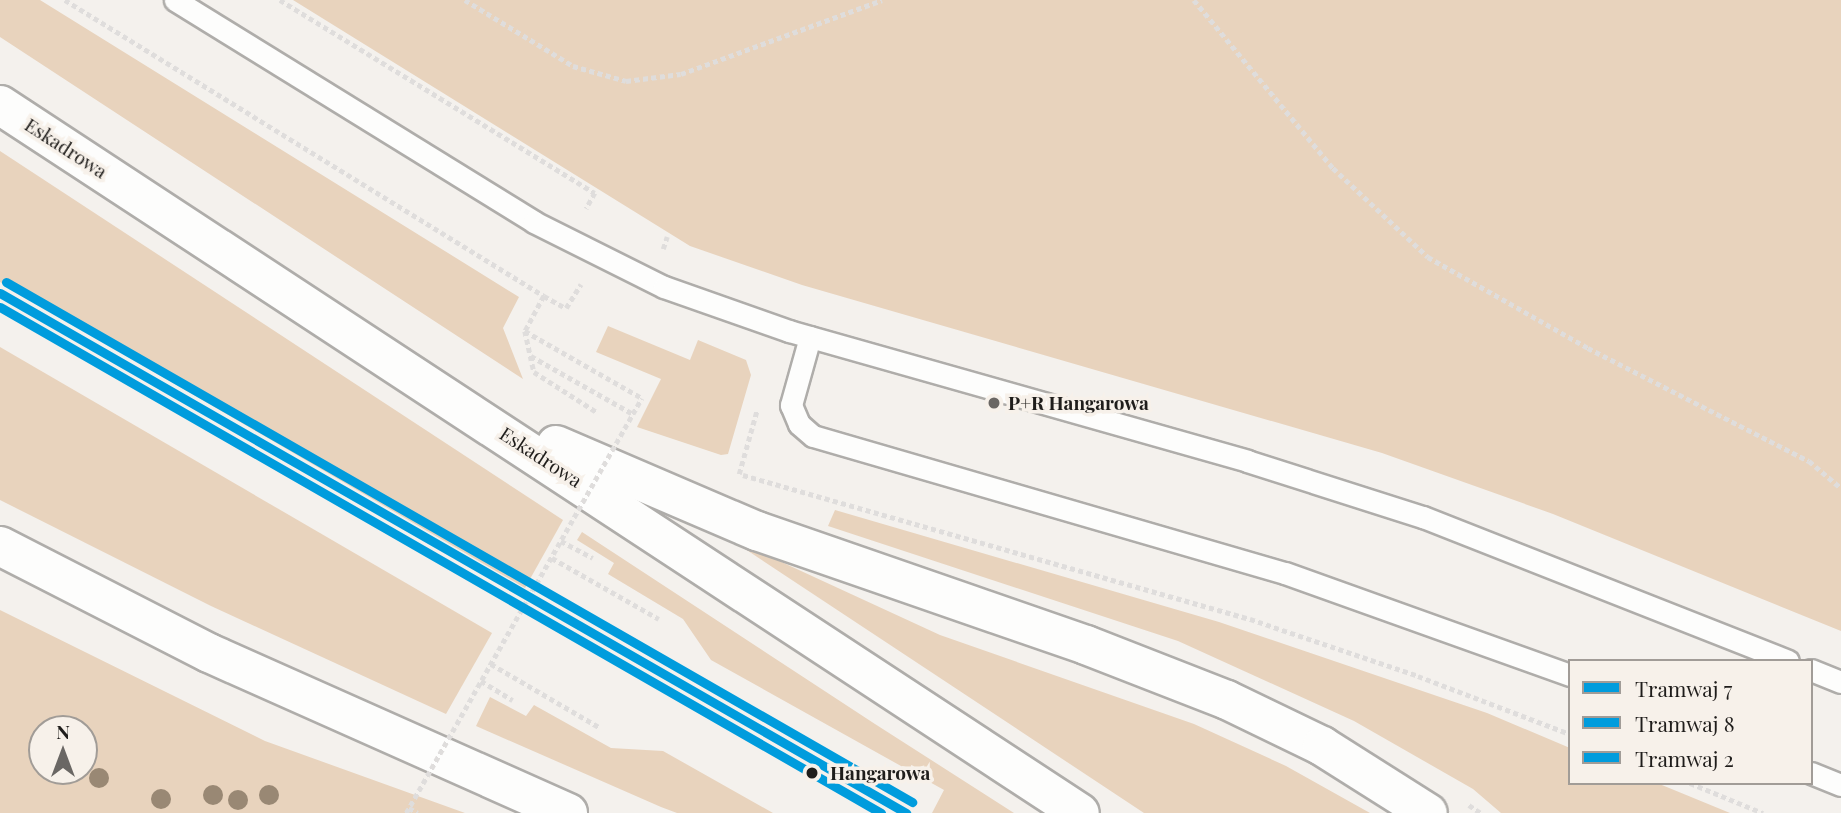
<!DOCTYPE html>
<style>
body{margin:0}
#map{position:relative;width:1841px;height:813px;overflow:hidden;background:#f4f1ed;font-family:"Playfair Display",serif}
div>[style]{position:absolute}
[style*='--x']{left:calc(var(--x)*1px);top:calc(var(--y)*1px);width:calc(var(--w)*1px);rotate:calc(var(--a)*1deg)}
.green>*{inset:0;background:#e8d3bd}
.path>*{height:4.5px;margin-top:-2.25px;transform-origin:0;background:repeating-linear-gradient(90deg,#dfdddc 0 5px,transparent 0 8.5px)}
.roads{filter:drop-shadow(2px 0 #afadaa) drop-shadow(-2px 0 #afadaa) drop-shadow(0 2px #afadaa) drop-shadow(0 -2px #afadaa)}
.service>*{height:21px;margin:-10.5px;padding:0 10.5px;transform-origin:10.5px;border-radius:10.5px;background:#fdfdfc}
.primary>*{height:38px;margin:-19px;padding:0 19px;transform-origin:19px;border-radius:19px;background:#fdfdfc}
.path-bridge>*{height:4.5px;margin-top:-2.25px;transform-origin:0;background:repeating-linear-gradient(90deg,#dfdddc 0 5px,transparent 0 8.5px)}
.tram-1>*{height:9px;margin:-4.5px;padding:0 4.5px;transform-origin:4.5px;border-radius:4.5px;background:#009cdd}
.tram-2>*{height:9px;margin:-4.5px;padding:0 4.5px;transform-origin:4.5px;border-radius:4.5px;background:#009cdd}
.tram-3>*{height:9px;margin:-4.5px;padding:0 4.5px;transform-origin:4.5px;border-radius:4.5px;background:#009cdd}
.trees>*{width:20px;height:20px;margin:-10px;border-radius:50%;background:#998874}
.dots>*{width:19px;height:19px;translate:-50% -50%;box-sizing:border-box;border:4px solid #f7f1ea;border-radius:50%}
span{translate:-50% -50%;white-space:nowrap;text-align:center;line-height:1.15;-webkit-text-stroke:7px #f7f1ea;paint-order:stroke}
.street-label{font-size:19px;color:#1f1d1b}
.poi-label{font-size:19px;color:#1f1d1b;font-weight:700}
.left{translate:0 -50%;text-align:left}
.stop-label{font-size:19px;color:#1f1d1b;font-weight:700}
.legend{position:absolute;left:1568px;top:659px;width:245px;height:126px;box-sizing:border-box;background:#f7f1ea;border:2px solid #a19c97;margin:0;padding:9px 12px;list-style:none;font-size:21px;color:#1f1d1b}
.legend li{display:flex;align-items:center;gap:14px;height:35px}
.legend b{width:35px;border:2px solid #a19c97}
.north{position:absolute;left:28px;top:715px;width:70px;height:70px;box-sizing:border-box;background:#f7f1ea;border:2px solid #a19c97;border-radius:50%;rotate:0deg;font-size:19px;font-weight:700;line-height:28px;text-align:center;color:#1f1d1b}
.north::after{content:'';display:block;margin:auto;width:24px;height:32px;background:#6a6764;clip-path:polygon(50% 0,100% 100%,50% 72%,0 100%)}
</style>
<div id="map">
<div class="green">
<i style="clip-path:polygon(0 0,40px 0,519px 297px,503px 328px,523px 379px,0 37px)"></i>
<i style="clip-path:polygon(293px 0,1841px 0,1841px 631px,1553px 514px,1382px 453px,802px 285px,690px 246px)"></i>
<i style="clip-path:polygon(0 151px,563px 520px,525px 588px,0 282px)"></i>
<i style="clip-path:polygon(608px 326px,690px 360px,698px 340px,746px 360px,751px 375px,728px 454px,721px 455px,637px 427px,661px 379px,596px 352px)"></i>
<i style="clip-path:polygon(0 347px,492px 633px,446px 714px,211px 606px,0 500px)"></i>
<i style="clip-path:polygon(835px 510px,1219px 622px,1487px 713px,1570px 748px,1570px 783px,1657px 783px,1730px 813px,1501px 813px,1473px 789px,1354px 721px,1178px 641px,828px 526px)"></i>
<i style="clip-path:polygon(582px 532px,875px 724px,1014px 813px,932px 813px,944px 790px,711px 660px,683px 619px,608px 574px,614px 563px,577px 540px)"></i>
<i style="clip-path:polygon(727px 537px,940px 635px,1194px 724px,1286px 766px,1370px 813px,1144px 813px)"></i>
<i style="clip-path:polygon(evenodd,0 610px,265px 741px,465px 813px,0 813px,0 610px,42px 729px,84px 729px,84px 771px,42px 771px,42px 729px)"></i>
<i style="clip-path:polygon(490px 697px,526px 716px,534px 705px,611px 748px,663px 751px,773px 813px,677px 813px,661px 807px,476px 726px)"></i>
</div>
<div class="path">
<i style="--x:65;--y:0;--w:563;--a:31.71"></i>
<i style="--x:544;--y:296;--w:40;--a:118"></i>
<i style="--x:525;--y:331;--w:42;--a:77.6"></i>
<i style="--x:534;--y:372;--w:76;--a:32.6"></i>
<i style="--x:280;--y:0;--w:369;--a:31.5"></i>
<i style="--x:595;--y:193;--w:18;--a:119"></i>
<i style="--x:465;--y:0;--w:127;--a:31.4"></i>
<i style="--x:573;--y:66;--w:55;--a:15.8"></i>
<i style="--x:626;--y:81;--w:55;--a:-7.3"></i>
<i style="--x:681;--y:74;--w:214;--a:-20.2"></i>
<i style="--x:1194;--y:0;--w:218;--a:50.4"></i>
<i style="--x:1333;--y:168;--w:130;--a:43.1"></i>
<i style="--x:1428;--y:257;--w:184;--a:29.6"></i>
<i style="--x:1588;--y:348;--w:248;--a:27.1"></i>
<i style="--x:1809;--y:461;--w:42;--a:40.2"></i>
<i style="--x:663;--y:249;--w:13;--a:-72"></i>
<i style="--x:544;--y:296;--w:25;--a:29"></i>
<i style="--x:566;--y:308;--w:28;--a:-58"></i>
<i style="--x:525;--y:331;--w:135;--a:29.8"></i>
<i style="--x:531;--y:356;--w:117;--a:29.6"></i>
<i style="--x:739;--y:474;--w:66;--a:-74.3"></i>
<i style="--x:743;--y:475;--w:527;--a:15.86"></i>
<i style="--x:1250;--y:619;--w:177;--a:18.7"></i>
<i style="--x:1418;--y:676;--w:163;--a:20.9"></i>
<i style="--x:561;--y:541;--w:36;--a:28"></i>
<i style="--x:552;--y:558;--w:123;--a:29.7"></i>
<i style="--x:491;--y:664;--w:125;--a:30.3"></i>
<i style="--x:481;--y:681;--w:37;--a:31"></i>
<i style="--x:1690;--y:783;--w:79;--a:22.3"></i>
<i style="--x:1469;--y:805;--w:14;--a:34"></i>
<i style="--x:409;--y:808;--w:10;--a:29"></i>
</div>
<div class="roads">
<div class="service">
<i style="--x:175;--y:0;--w:422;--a:31.7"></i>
<i style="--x:534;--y:222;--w:145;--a:26.6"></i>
<i style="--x:664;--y:287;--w:133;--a:19.4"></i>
<i style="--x:789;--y:331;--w:476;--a:15.8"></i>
<i style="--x:1247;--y:461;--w:185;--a:17.7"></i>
<i style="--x:1423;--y:517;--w:392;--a:21.5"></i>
<i style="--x:810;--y:337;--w:71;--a:105.6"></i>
<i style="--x:791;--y:405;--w:21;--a:67"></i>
<i style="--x:799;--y:424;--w:18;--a:41"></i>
<i style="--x:813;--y:436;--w:491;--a:16.2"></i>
<i style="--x:1285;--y:573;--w:303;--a:19.7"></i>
<i style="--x:1811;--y:670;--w:32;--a:22"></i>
<i style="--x:1811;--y:773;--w:32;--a:22"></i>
</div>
<div class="primary">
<i style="--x:0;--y:105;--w:1291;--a:33.25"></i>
<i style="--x:556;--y:445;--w:219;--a:23.2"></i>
<i style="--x:757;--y:531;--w:348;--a:19.1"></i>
<i style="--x:1086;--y:645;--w:151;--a:21.3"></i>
<i style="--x:1227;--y:700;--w:106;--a:25.8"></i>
<i style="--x:1322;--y:746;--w:125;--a:32.3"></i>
<i style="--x:0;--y:546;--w:235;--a:27.1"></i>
<i style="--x:209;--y:653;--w:393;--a:24"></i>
</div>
</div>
<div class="path-bridge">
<i style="--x:406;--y:813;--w:477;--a:-60.4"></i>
</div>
<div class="tram-1">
<i style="--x:0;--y:293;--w:1045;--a:29.85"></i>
</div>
<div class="tram-2">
<i style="--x:0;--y:307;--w:1016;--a:29.87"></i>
</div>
<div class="tram-3">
<i style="--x:6;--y:282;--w:1045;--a:29.85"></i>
</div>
<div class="trees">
<i style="left:99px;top:778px"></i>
<i style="left:213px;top:795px"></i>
<i style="left:269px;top:795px"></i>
<i style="left:161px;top:799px"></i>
<i style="left:238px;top:800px"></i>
</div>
<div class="dots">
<i style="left:994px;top:403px;background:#6a6764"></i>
<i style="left:812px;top:773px;background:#1f1d1b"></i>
</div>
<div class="street-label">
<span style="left:66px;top:148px;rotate:33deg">Eskadrowa</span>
<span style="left:541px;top:457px;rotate:33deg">Eskadrowa</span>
</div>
<div class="poi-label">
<span class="left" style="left:1008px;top:403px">P+R Hangarowa</span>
</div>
<div class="stop-label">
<span class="left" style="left:830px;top:773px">Hangarowa</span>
</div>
<ul class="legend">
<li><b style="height:9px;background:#009cdd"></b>Tramwaj 7</li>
<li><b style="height:9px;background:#009cdd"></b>Tramwaj 8</li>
<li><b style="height:9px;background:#009cdd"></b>Tramwaj 2</li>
</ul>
<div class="north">N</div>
</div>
